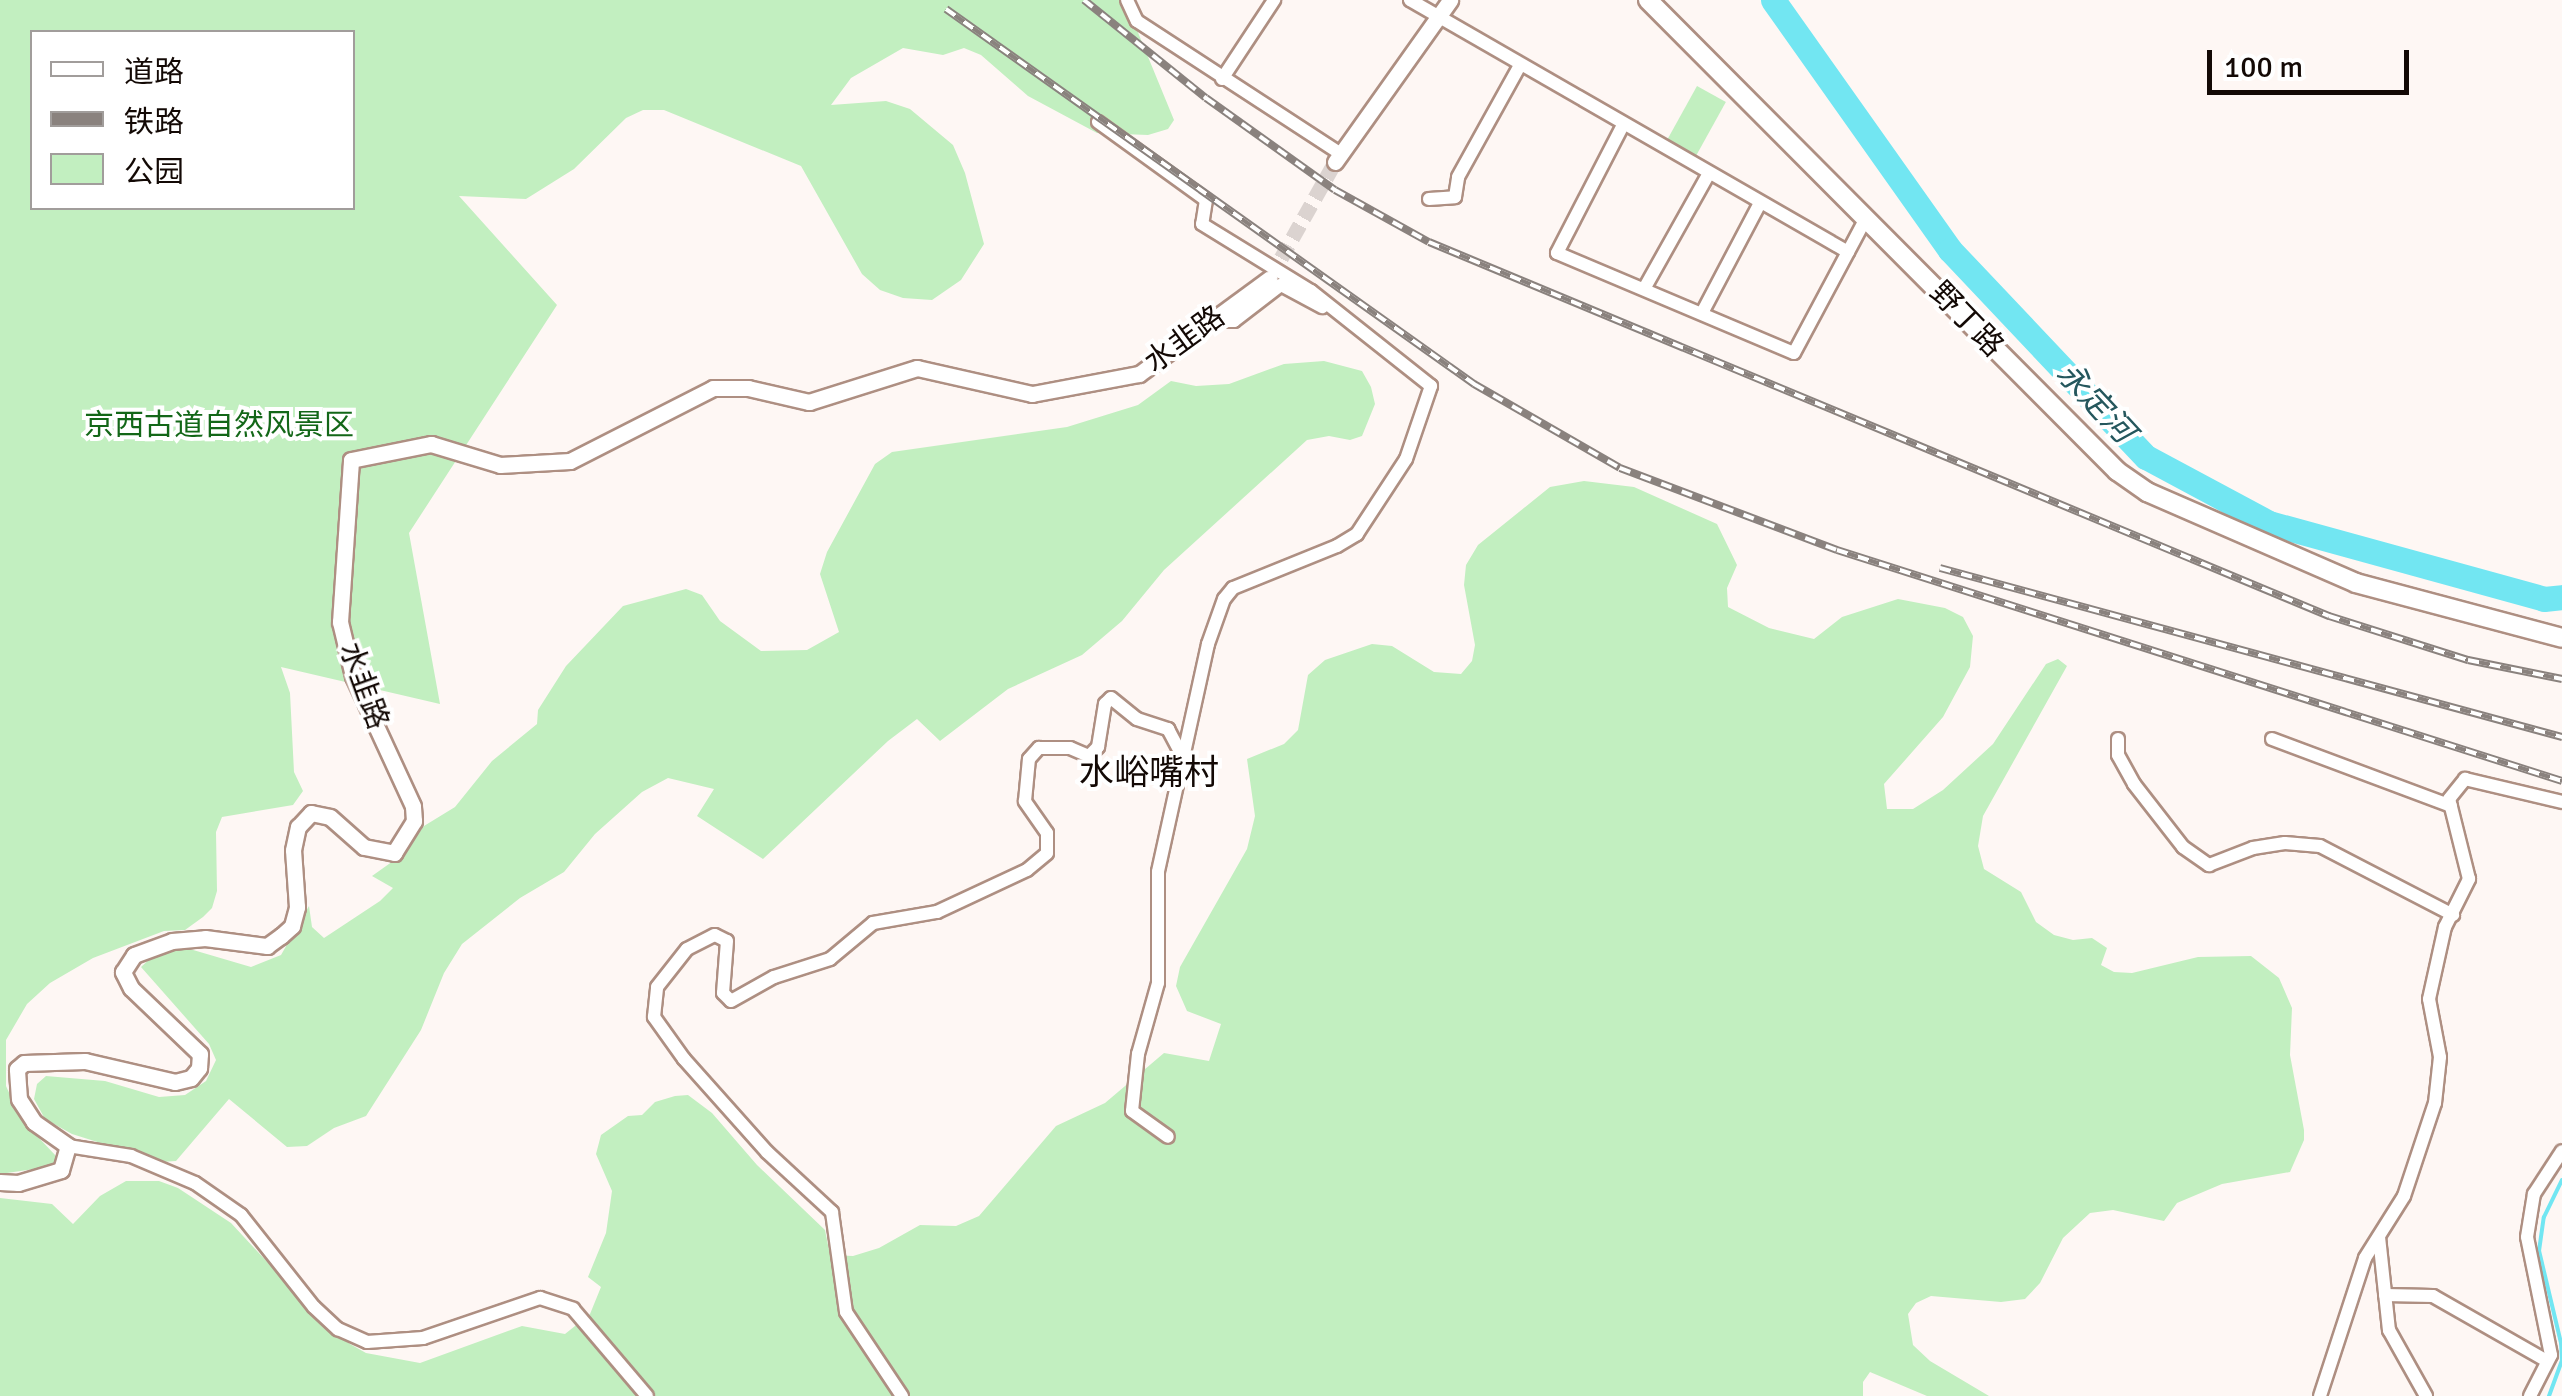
<!DOCTYPE html>
<meta charset="utf-8">
<style>
body{margin:0}
#map{position:relative;width:2562px;height:1396px;overflow:hidden;background:#fef7f4;font-family:Signika,"Noto Sans SC",sans-serif}
div>[style]{position:absolute}
[style*='--x']{left:calc(var(--x)*1px);top:calc(var(--y)*1px);width:calc(var(--w)*1px);rotate:calc(var(--a)*1deg)}
.green>*{inset:0;background:#c2efc0;transform-origin:0 0}
.stream>*{height:4px;margin:-2px;padding:0 2px;transform-origin:2px;border-radius:2px;background:#72e6f2}
.river>*{height:25px;margin:-12.5px;padding:0 12.5px;transform-origin:12.5px;border-radius:12.5px;background:#72e6f2}
.tertiary-tunnel>*{height:15px;margin-top:-7.5px;transform-origin:0;background:repeating-linear-gradient(90deg,#dbd3d0 0 15px,transparent 0 23px)}
.roads{filter:drop-shadow(2px 0 #ae8f82) drop-shadow(-2px 0 #ae8f82) drop-shadow(0 2px #ae8f82) drop-shadow(0 -2px #ae8f82)}
.minor>*{height:12px;margin:-6px;padding:0 6px;transform-origin:6px;border-radius:6px;background:#fff}
.tertiary>*{height:15px;margin:-7.5px;padding:0 7.5px;transform-origin:7.5px;border-radius:7.5px;background:#fff}
.secondary>*{height:18px;margin:-9px;padding:0 9px;transform-origin:9px;border-radius:9px;background:#fff}
.rail>*{height:8px;margin-top:-4px;transform-origin:0;background:repeating-linear-gradient(90deg,#fff 0 11px,#8a827e 0 22px);box-sizing:border-box;border-block:2px solid #8a827e}
span{translate:-50% -50%;white-space:nowrap;text-align:center;line-height:1.15;-webkit-text-stroke:8px #fff;paint-order:stroke}
.street-label{font-size:30px;color:#130905}
.park-label{font-size:30px;color:#136718}
.water-label{font-size:32px;color:#25575d;font-style:italic}
.quarter-label{font-size:35px;color:#130905}
.legend{position:absolute;left:30px;top:30px;width:325px;height:180px;box-sizing:border-box;background:#fff;border:2px solid #a19d9b;margin:0;padding:12px 18px;list-style:none;font-size:30px;color:#130905}
.legend li{display:flex;align-items:center;gap:20px;height:50px}
.legend b{width:50px;border:2px solid #a19d9b}
.scale{position:absolute;left:2207px;top:50px;width:202px;height:45px;box-sizing:border-box;border:5px solid #130905;border-top:0;padding-left:12px;font-size:30px;line-height:35px;white-space:nowrap;color:#130905;-webkit-text-stroke:8px #fff;paint-order:stroke}
</style>
<div id="map">
<div class="green">
<i style="clip-path:polygon(evenodd,0 0,1119px 0,1137px 30px,1174px 120px,1168px 129px,1148px 135px,1097px 133px,1028px 96px,981px 55px,964px 48px,943px 55px,903px 48px,851px 78px,831px 105px,886px 101px,910px 109px,953px 145px,965px 173px,984px 244px,961px 280px,932px 300px,903px 298px,880px 290px,862px 274px,801px 166px,664px 110px,643px 110px,626px 118px,574px 169px,526px 199px,459px 196px,557px 305px,409px 533px,440px 704px,281px 667px,290px 693px,294px 772px,303px 791px,293px 805px,222px 817px,216px 832px,217px 891px,212px 908px,203px 917px,185px 930px,164px 931px,93px 958px,50px 983px,27px 1004px,6px 1040px,6px 1086px,21px 1119px,56px 1156px,55px 1166px,0 1174px,0 0,32px 32px,352px 32px,352px 208px,32px 208px,32px 32px)"></i>
<i style="left:1697px;top:86px;width:33px;height:62px;rotate:29deg"></i>
<i style="clip-path:polygon(1324px 361px,1362px 371px,1371px 387px,1375px 404px,1362px 436px,1350px 440px,1329px 436px,1307px 440px,1164px 570px,1122px 621px,1082px 655px,1008px 689px,940px 741px,917px 719px,888px 741px,763px 859px,697px 816px,714px 789px,668px 778px,642px 792px,595px 834px,564px 872px,520px 898px,462px 944px,444px 973px,421px 1030px,366px 1116px,334px 1128px,307px 1146px,287px 1147px,229px 1099px,176px 1161px,161px 1162px,72px 1134px,45px 1119px,34px 1099px,37px 1084px,46px 1076px,105px 1081px,159px 1097px,185px 1095px,206px 1081px,216px 1060px,209px 1044px,141px 967px,154px 955px,183px 947px,251px 967px,281px 955px,309px 906px,312px 927px,324px 938px,380px 901px,393px 888px,372px 876px,403px 854px,424px 826px,455px 807px,492px 761px,537px 724px,538px 710px,566px 666px,623px 606px,686px 589px,702px 595px,720px 621px,761px 651px,807px 650px,839px 632px,820px 574px,827px 552px,875px 464px,892px 452px,1067px 427px,1138px 405px,1171px 381px,1196px 386px,1229px 384px,1284px 364px)"></i>
<i style="clip-path:polygon(1584px 481px,1634px 487px,1717px 524px,1737px 565px,1727px 588px,1728px 607px,1769px 628px,1814px 639px,1842px 617px,1898px 599px,1945px 608px,1963px 617px,1973px 636px,1970px 667px,1943px 717px,1884px 784px,1887px 809px,1913px 809px,1943px 790px,1993px 744px,2046px 664px,2058px 659px,2067px 666px,1983px 816px,1978px 846px,1984px 869px,2021px 892px,2036px 922px,2054px 935px,2073px 940px,2092px 938px,2107px 948px,2101px 965px,2114px 972px,2132px 973px,2198px 957px,2251px 956px,2279px 978px,2292px 1008px,2290px 1055px,2304px 1130px,2304px 1140px,2290px 1172px,2222px 1184px,2177px 1203px,2164px 1221px,2113px 1210px,2090px 1213px,2063px 1238px,2040px 1283px,2025px 1299px,2001px 1302px,1931px 1296px,1916px 1303px,1908px 1314px,1913px 1345px,1930px 1361px,1989px 1396px,1927px 1396px,1870px 1372px,1863px 1382px,1863px 1396px,0 1396px,0 1198px,52px 1204px,73px 1224px,100px 1196px,126px 1181px,159px 1181px,178px 1188px,231px 1223px,323px 1322px,350px 1344px,366px 1353px,420px 1363px,522px 1326px,565px 1334px,590px 1314px,601px 1287px,588px 1277px,606px 1233px,612px 1191px,596px 1154px,601px 1135px,628px 1116px,642px 1115px,655px 1102px,675px 1096px,688px 1095px,712px 1113px,757px 1165px,825px 1230px,830px 1255px,853px 1256px,879px 1248px,920px 1225px,956px 1226px,979px 1216px,1056px 1126px,1105px 1103px,1164px 1053px,1209px 1061px,1221px 1024px,1187px 1011px,1176px 986px,1180px 967px,1247px 849px,1255px 816px,1247px 759px,1284px 744px,1298px 730px,1308px 675px,1325px 660px,1372px 644px,1392px 646px,1434px 672px,1461px 674px,1472px 661px,1475px 645px,1464px 585px,1466px 565px,1478px 545px,1550px 487px)"></i>
</div>
<div class="stream">
<i style="--x:2549;--y:1396;--w:37;--a:-70"></i>
<i style="--x:2562;--y:1361;--w:18;--a:-93"></i>
<i style="--x:2561;--y:1343;--w:95;--a:-103.4"></i>
<i style="--x:2539;--y:1251;--w:34;--a:-82"></i>
<i style="--x:2544;--y:1217;--w:41;--a:-64.1"></i>
</div>
<div class="river">
<i style="--x:1773;--y:0;--w:306;--a:54.7"></i>
<i style="--x:1950;--y:250;--w:285;--a:46.6"></i>
<i style="--x:2146;--y:457;--w:140;--a:28.2"></i>
<i style="--x:2269;--y:523;--w:285;--a:15.4"></i>
<i style="--x:2544;--y:599;--w:18;--a:-6"></i>
</div>
<div class="tertiary-tunnel">
<i style="--x:1270;--y:278;--w:133;--a:-60.7"></i>
</div>
<div class="roads">
<div class="minor">
<i style="--x:1127;--y:0;--w:23;--a:65"></i>
<i style="--x:1137;--y:21;--w:244;--a:33.1"></i>
<i style="--x:1410;--y:0;--w:505;--a:29.91"></i>
<i style="--x:1848;--y:252;--w:40;--a:-62"></i>
<i style="--x:1222;--y:79;--w:95;--a:-56.6"></i>
<i style="--x:1098;--y:122;--w:133;--a:35.8"></i>
<i style="--x:1206;--y:200;--w:24;--a:99"></i>
<i style="--x:1202;--y:224;--w:128;--a:31.6"></i>
<i style="--x:1311;--y:291;--w:153;--a:38.4"></i>
<i style="--x:1431;--y:386;--w:77;--a:108.9"></i>
<i style="--x:1406;--y:459;--w:90;--a:123.2"></i>
<i style="--x:1357;--y:534;--w:23;--a:149"></i>
<i style="--x:1337;--y:546;--w:112;--a:158"></i>
<i style="--x:1233;--y:588;--w:14;--a:129"></i>
<i style="--x:1224;--y:599;--w:48;--a:109.6"></i>
<i style="--x:1208;--y:644;--w:233;--a:102.4"></i>
<i style="--x:1158;--y:872;--w:111;--a:90"></i>
<i style="--x:1158;--y:983;--w:74;--a:105.7"></i>
<i style="--x:1138;--y:1054;--w:57;--a:96"></i>
<i style="--x:1132;--y:1111;--w:44;--a:35.8"></i>
<i style="--x:1623;--y:125;--w:144;--a:117.3"></i>
<i style="--x:1557;--y:253;--w:257;--a:22.9"></i>
<i style="--x:1794;--y:353;--w:115;--a:-61.9"></i>
<i style="--x:1429;--y:199;--w:26;--a:-4"></i>
<i style="--x:1455;--y:197;--w:20;--a:-81"></i>
<i style="--x:1458;--y:177;--w:128;--a:-61"></i>
<i style="--x:1644;--y:289;--w:131;--a:-60.7"></i>
<i style="--x:1702;--y:313;--w:122;--a:-62.2"></i>
<i style="--x:1212;--y:321;--w:22;--a:0"></i>
<i style="--x:1234;--y:321;--w:59;--a:-37.5"></i>
<i style="--x:1281;--y:285;--w:47;--a:28.2"></i>
<i style="--x:2118;--y:739;--w:16;--a:90"></i>
<i style="--x:2118;--y:755;--w:33;--a:61"></i>
<i style="--x:2134;--y:784;--w:80;--a:52.1"></i>
<i style="--x:2183;--y:847;--w:32;--a:35"></i>
<i style="--x:2209;--y:865;--w:47;--a:-21.1"></i>
<i style="--x:2253;--y:848;--w:32;--a:-9"></i>
<i style="--x:2285;--y:843;--w:35;--a:5"></i>
<i style="--x:2320;--y:846;--w:150;--a:27.4"></i>
<i style="--x:2272;--y:739;--w:191;--a:20.5"></i>
<i style="--x:68;--y:1146;--w:64;--a:9"></i>
<i style="--x:131;--y:1156;--w:69;--a:22.9"></i>
<i style="--x:195;--y:1183;--w:56;--a:34.8"></i>
<i style="--x:241;--y:1215;--w:117;--a:51.6"></i>
<i style="--x:314;--y:1307;--w:33;--a:43"></i>
<i style="--x:338;--y:1329;--w:32;--a:24"></i>
<i style="--x:367;--y:1342;--w:56;--a:-4.1"></i>
<i style="--x:423;--y:1338;--w:124;--a:-18.9"></i>
<i style="--x:540;--y:1298;--w:35;--a:18"></i>
<i style="--x:573;--y:1309;--w:114;--a:49.6"></i>
<i style="--x:2379;--y:1237;--w:94;--a:83.9"></i>
<i style="--x:2389;--y:1330;--w:76;--a:60.7"></i>
<i style="--x:2385;--y:1295;--w:48;--a:1.2"></i>
<i style="--x:2433;--y:1296;--w:131;--a:29.7"></i>
<i style="--x:902;--y:1396;--w:101;--a:-123.7"></i>
<i style="--x:846;--y:1312;--w:101;--a:-98"></i>
<i style="--x:832;--y:1212;--w:88;--a:-137.3"></i>
<i style="--x:767;--y:1152;--w:125;--a:-131.7"></i>
<i style="--x:684;--y:1059;--w:52;--a:-125.5"></i>
<i style="--x:654;--y:1017;--w:30;--a:-84"></i>
<i style="--x:657;--y:987;--w:48;--a:-51.7"></i>
<i style="--x:687;--y:949;--w:31;--a:-27"></i>
<i style="--x:715;--y:935;--w:13;--a:27"></i>
<i style="--x:727;--y:941;--w:52;--a:94.4"></i>
<i style="--x:723;--y:993;--w:11;--a:45"></i>
<i style="--x:731;--y:1001;--w:49;--a:-29.2"></i>
<i style="--x:774;--y:977;--w:59;--a:-17.8"></i>
<i style="--x:830;--y:959;--w:56;--a:-39.9"></i>
<i style="--x:873;--y:923;--w:65;--a:-9.8"></i>
<i style="--x:937;--y:912;--w:99;--a:-25"></i>
<i style="--x:1027;--y:870;--w:26;--a:-40"></i>
<i style="--x:1047;--y:853;--w:20;--a:-90"></i>
<i style="--x:1047;--y:833;--w:39;--a:-125"></i>
<i style="--x:1025;--y:801;--w:42;--a:-84.6"></i>
<i style="--x:1029;--y:759;--w:15;--a:-48"></i>
<i style="--x:1039;--y:748;--w:31;--a:0"></i>
<i style="--x:1070;--y:748;--w:21;--a:23"></i>
<i style="--x:1089;--y:756;--w:13;--a:-45"></i>
<i style="--x:1098;--y:747;--w:44;--a:-80.8"></i>
<i style="--x:1105;--y:704;--w:8;--a:-45"></i>
<i style="--x:1111;--y:698;--w:33;--a:39"></i>
<i style="--x:1137;--y:719;--w:33;--a:18"></i>
<i style="--x:1168;--y:729;--w:32;--a:62"></i>
<i style="--x:2320;--y:1396;--w:145;--a:-71.9"></i>
<i style="--x:2365;--y:1258;--w:73;--a:-57.8"></i>
<i style="--x:2404;--y:1196;--w:98;--a:-71.6"></i>
<i style="--x:2435;--y:1103;--w:46;--a:-83.8"></i>
<i style="--x:2440;--y:1057;--w:59;--a:-100.7"></i>
<i style="--x:2429;--y:999;--w:74;--a:-77.5"></i>
<i style="--x:2445;--y:927;--w:54;--a:-63.4"></i>
<i style="--x:2469;--y:879;--w:82;--a:-104"></i>
<i style="--x:2449;--y:799;--w:26;--a:-51"></i>
<i style="--x:2465;--y:779;--w:100;--a:13.3"></i>
<i style="--x:2530;--y:1396;--w:46;--a:-62.9"></i>
<i style="--x:2551;--y:1355;--w:120;--a:-101.5"></i>
<i style="--x:2527;--y:1237;--w:44;--a:-80.8"></i>
<i style="--x:2534;--y:1194;--w:51;--a:-56.9"></i>
</div>
<div class="tertiary">
<i style="--x:1335;--y:162;--w:199;--a:-54.6"></i>
<i style="--x:0;--y:1182;--w:18;--a:3"></i>
<i style="--x:18;--y:1183;--w:45;--a:-16.8"></i>
<i style="--x:61;--y:1170;--w:25;--a:-74"></i>
<i style="--x:68;--y:1146;--w:42;--a:-144.8"></i>
<i style="--x:34;--y:1122;--w:27;--a:-123"></i>
<i style="--x:19;--y:1099;--w:30;--a:-94"></i>
<i style="--x:17;--y:1069;--w:9;--a:-41"></i>
<i style="--x:24;--y:1063;--w:61;--a:-1.9"></i>
<i style="--x:85;--y:1061;--w:92;--a:13.1"></i>
<i style="--x:175;--y:1082;--w:16;--a:-14"></i>
<i style="--x:191;--y:1078;--w:13;--a:-51"></i>
<i style="--x:199;--y:1068;--w:14;--a:-86"></i>
<i style="--x:200;--y:1054;--w:95;--a:-136.3"></i>
<i style="--x:131;--y:988;--w:18;--a:-117"></i>
<i style="--x:123;--y:972;--w:20;--a:-57"></i>
<i style="--x:134;--y:955;--w:40;--a:-20.2"></i>
<i style="--x:172;--y:941;--w:33;--a:-5"></i>
<i style="--x:205;--y:938;--w:63;--a:7.4"></i>
<i style="--x:267;--y:946;--w:17;--a:-36"></i>
<i style="--x:281;--y:936;--w:15;--a:-42"></i>
<i style="--x:292;--y:926;--w:20;--a:-75"></i>
<i style="--x:297;--y:907;--w:57;--a:-94"></i>
<i style="--x:293;--y:850;--w:24;--a:-78"></i>
<i style="--x:298;--y:827;--w:19;--a:-47"></i>
<i style="--x:311;--y:813;--w:19;--a:12"></i>
<i style="--x:330;--y:817;--w:45;--a:41.4"></i>
<i style="--x:364;--y:847;--w:31;--a:11"></i>
<i style="--x:394;--y:853;--w:38;--a:-58"></i>
<i style="--x:414;--y:821;--w:15;--a:-94"></i>
<i style="--x:413;--y:806;--w:143;--a:-114.8"></i>
<i style="--x:353;--y:676;--w:56;--a:-103.5"></i>
<i style="--x:340;--y:622;--w:162;--a:-86.1"></i>
<i style="--x:351;--y:460;--w:82;--a:-11.3"></i>
<i style="--x:431;--y:444;--w:72;--a:16.9"></i>
<i style="--x:500;--y:465;--w:70;--a:-3.3"></i>
<i style="--x:570;--y:461;--w:161;--a:-27"></i>
<i style="--x:713;--y:388;--w:35;--a:0"></i>
<i style="--x:748;--y:388;--w:63;--a:12.9"></i>
<i style="--x:809;--y:402;--w:113;--a:-17.5"></i>
<i style="--x:917;--y:368;--w:118;--a:12.7"></i>
<i style="--x:1032;--y:394;--w:109;--a:-10.6"></i>
<i style="--x:1139;--y:374;--w:162;--a:-36.2"></i>
</div>
<div class="secondary">
<i style="--x:1648;--y:0;--w:665;--a:45.12"></i>
<i style="--x:2117;--y:471;--w:37;--a:35"></i>
<i style="--x:2147;--y:492;--w:228;--a:23.5"></i>
<i style="--x:2356;--y:583;--w:213;--a:14.9"></i>
</div>
</div>
<div class="rail">
<i style="--x:1084;--y:0;--w:156;--a:38.8"></i>
<i style="--x:1206;--y:98;--w:158;--a:35.5"></i>
<i style="--x:1335;--y:190;--w:107;--a:29"></i>
<i style="--x:1429;--y:242;--w:975;--a:22.57"></i>
<i style="--x:2329;--y:616;--w:146;--a:17.6"></i>
<i style="--x:2468;--y:660;--w:96;--a:11.4"></i>
<i style="--x:946;--y:9;--w:648;--a:35.38"></i>
<i style="--x:1474;--y:384;--w:168;--a:29.9"></i>
<i style="--x:1620;--y:468;--w:232;--a:20.7"></i>
<i style="--x:1837;--y:550;--w:761;--a:17.67"></i>
<i style="--x:1940;--y:568;--w:645;--a:15.2"></i>
</div>
<div class="street-label">
<span style="left:1966px;top:320px;rotate:46deg">野丁路</span>
<span style="left:1185px;top:340px;rotate:-36deg">水韭路</span>
<span style="left:363px;top:686px;rotate:70deg">水韭路</span>
</div>
<div class="park-label">
<span style="left:219px;top:426px">京西古道自然风景区</span>
</div>
<div class="water-label">
<span style="left:2095px;top:403px;rotate:47deg">永定河</span>
</div>
<div class="quarter-label">
<span style="left:1149px;top:773px">水峪嘴村</span>
</div>
<ul class="legend">
<li><b style="height:12px;background:#fff"></b>道路</li>
<li><b style="height:12px;background:#8a827e"></b>铁路</li>
<li><b style="height:28px;background:#c2efc0"></b>公园</li>
</ul>
<div class="scale">100 m</div>
</div>
